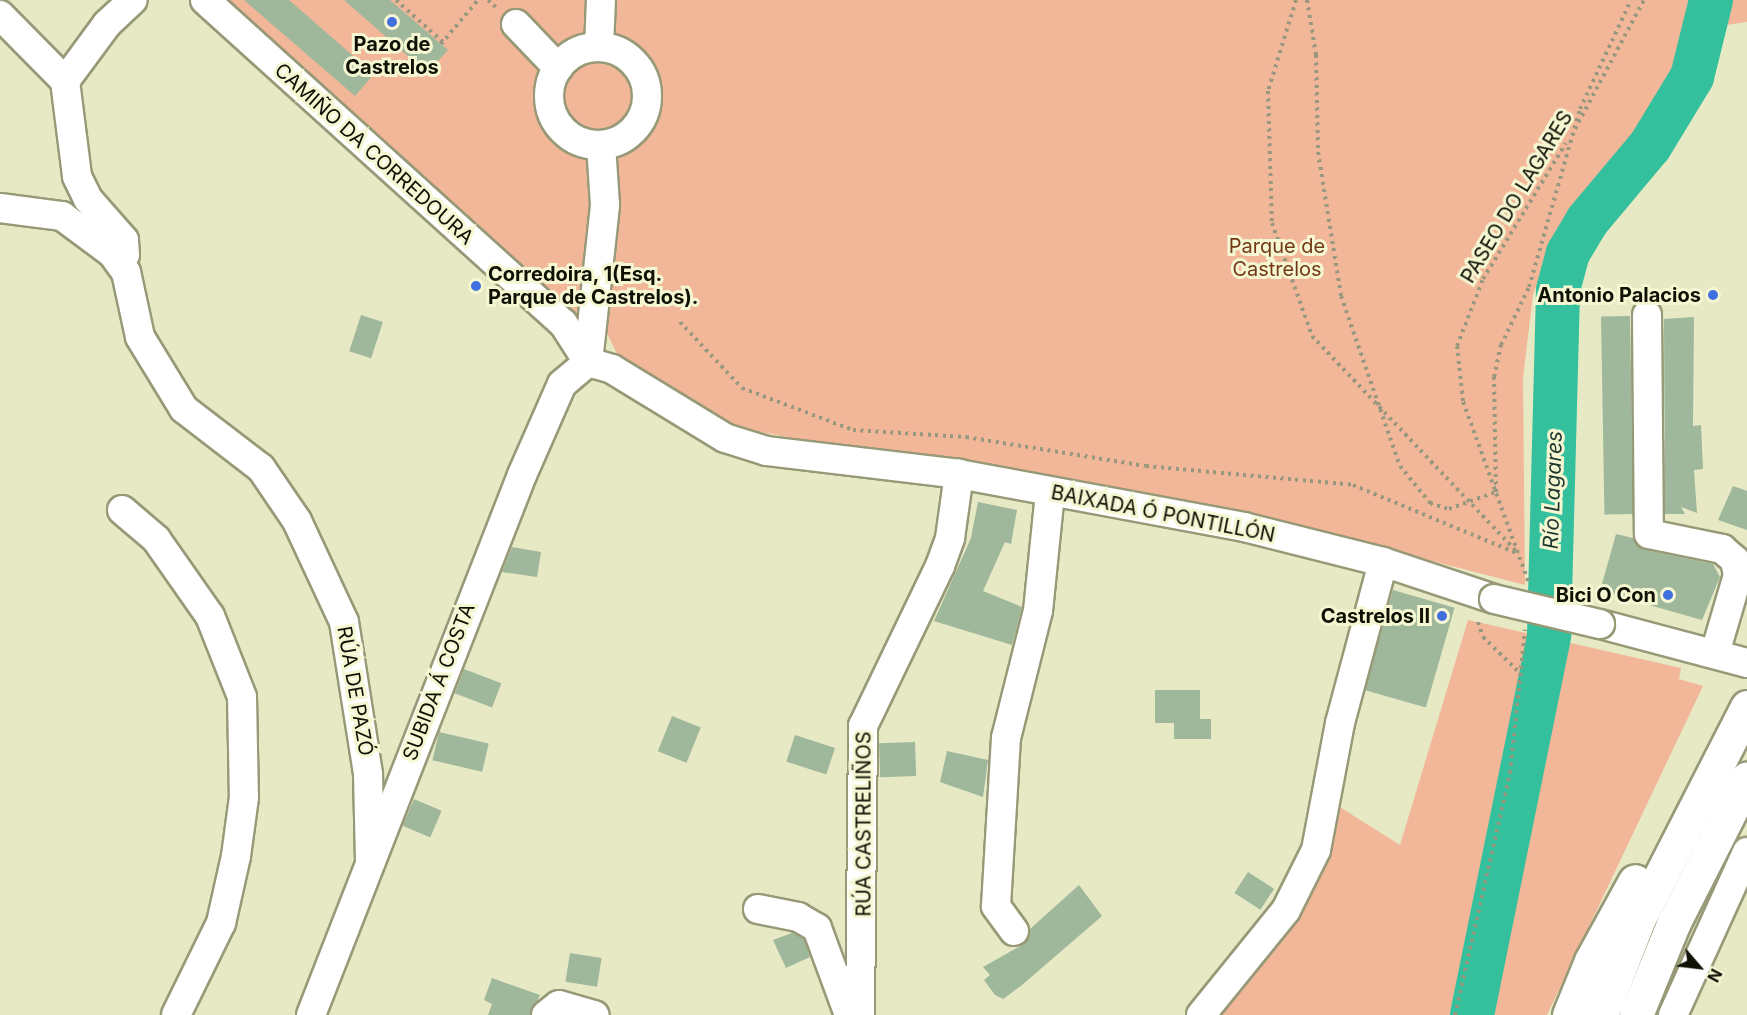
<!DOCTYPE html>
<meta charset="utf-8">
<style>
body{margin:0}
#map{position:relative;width:1747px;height:1015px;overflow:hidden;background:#e7e9c5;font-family:Inter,sans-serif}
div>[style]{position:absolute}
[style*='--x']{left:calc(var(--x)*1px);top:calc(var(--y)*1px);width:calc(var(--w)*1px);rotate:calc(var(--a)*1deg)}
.green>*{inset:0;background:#f2b798}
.river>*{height:44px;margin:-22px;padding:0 22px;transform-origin:22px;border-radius:22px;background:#34c09d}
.building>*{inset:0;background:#9fb79b;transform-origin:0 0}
.path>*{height:4px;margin-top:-2px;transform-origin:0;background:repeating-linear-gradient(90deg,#97987d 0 3px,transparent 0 7.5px)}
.roads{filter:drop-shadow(2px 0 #979977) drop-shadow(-2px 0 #979977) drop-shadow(0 2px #979977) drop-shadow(0 -2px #979977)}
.minor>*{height:28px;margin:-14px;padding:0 14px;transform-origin:14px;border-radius:14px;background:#fff}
.minor>.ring{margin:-14px;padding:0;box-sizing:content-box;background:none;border:28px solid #fff;border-radius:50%}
.major>*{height:33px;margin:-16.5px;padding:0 16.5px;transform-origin:16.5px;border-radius:16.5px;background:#fff}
.bridges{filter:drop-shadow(2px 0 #979977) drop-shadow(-2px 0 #979977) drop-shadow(0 2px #979977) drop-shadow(0 -2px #979977)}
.minor-bridge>*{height:28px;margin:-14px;padding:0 14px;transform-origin:14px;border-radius:14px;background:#fff}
.dots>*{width:16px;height:16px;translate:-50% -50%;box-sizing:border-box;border:3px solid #f4f7d2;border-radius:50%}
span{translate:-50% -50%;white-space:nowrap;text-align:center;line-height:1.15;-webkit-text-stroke:6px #f4f7d2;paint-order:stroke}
.poi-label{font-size:20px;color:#101105;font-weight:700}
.left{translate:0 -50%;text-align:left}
.right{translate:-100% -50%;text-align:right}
.street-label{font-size:20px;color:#101105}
.park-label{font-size:20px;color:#743916}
.water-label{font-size:21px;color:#1f362f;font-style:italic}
.north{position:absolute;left:1669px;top:937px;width:60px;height:60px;-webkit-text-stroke:4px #f4f7d2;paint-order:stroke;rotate:118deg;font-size:16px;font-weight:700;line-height:24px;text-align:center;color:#101105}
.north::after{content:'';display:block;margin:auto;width:21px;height:27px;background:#101105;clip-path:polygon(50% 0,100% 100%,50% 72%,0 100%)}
</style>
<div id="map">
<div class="green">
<i style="clip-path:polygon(217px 0,1747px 0,1747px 22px,1692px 30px,1642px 132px,1556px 230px,1533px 295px,1523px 378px,1525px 585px,1374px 546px,728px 426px,619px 358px,602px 323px,565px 313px)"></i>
<i style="clip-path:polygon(1468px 620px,1681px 668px,1679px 679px,1703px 686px,1547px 1015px,1210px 1015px,1335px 804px,1400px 845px)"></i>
</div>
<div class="river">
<i style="--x:1472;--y:1015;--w:388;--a:-78.5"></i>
<i style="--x:1549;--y:635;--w:345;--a:-88.5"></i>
<i style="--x:1558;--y:290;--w:38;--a:-75"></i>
<i style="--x:1568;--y:253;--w:37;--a:-59"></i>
<i style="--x:1587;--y:221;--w:98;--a:-50"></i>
<i style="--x:1650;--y:146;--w:81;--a:-58.7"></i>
<i style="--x:1692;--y:77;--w:79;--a:-76.1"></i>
</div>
<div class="building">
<i style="clip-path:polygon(244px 0,289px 0,374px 74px,355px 96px)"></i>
<i style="clip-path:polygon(344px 0,390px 0,448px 50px,427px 73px)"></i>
<i style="left:361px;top:315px;width:23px;height:38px;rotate:18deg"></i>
<i style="left:1630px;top:316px;width:198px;height:29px;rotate:89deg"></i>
<i style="clip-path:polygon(1694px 317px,1693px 426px,1701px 425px,1703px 469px,1694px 470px,1697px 513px,1681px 507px,1685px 514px,1665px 514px,1664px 319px)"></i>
<i style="clip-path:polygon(1733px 486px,1747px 491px,1747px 530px,1718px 520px)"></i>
<i style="clip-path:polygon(978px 502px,1017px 510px,1011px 544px,1005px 542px,983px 591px,1022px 607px,1012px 645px,934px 621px,971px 538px)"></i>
<i style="clip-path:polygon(1616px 534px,1633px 538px,1646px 550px,1713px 564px,1720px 577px,1702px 620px,1600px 591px)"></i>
<i style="clip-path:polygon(512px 547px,541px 552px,537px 577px,502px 572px)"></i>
<i style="left:1393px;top:590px;width:64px;height:104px;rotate:16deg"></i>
<i style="left:464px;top:669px;width:40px;height:26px;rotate:21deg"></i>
<i style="clip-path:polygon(1155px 690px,1200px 690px,1200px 719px,1211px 719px,1211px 739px,1174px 739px,1174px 723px,1155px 723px)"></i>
<i style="left:672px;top:716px;width:31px;height:38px;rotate:22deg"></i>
<i style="left:439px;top:732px;width:51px;height:29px;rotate:13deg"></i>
<i style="left:795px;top:735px;width:42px;height:28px;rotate:18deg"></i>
<i style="left:915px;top:742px;width:34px;height:36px;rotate:88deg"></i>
<i style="clip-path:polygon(947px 751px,988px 760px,983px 797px,940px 782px)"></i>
<i style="left:414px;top:799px;width:30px;height:29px;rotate:23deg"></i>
<i style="left:1248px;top:872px;width:31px;height:25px;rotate:33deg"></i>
<i style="clip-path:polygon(1079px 885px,1102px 916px,1022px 985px,1003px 999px,995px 995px,984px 980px,990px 975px,983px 967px,1024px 944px,1030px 929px)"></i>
<i style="clip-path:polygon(792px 933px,804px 939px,810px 957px,786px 968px,773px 940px)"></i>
<i style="left:570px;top:953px;width:32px;height:29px;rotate:9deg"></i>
<i style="clip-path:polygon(492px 978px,540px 995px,530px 1015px,488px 1015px,492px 1004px,484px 1000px)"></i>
</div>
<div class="path">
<i style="--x:396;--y:0;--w:63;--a:41.8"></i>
<i style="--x:488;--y:0;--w:12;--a:42"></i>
<i style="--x:1296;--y:0;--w:95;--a:107.1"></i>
<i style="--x:1268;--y:91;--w:132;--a:88.3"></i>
<i style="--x:1272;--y:223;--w:120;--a:70.5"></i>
<i style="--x:1312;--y:336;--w:298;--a:46.5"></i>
<i style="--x:1307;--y:0;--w:56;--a:80.7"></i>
<i style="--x:1316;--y:55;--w:97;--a:88.8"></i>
<i style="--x:1318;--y:152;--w:146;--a:80.9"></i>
<i style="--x:1341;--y:296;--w:180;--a:70.9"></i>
<i style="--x:1400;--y:466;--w:48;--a:51"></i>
<i style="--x:1430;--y:503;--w:20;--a:18"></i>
<i style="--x:1449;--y:509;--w:50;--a:-19.9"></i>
<i style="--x:1496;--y:492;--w:115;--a:-91"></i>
<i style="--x:1494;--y:377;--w:33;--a:-78"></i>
<i style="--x:1501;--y:345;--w:64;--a:-64.2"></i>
<i style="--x:1529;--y:287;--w:185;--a:-74"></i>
<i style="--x:1580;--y:109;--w:120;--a:-64.9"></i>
<i style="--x:441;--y:44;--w:57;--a:-49.9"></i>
<i style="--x:1575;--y:129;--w:146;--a:-61.9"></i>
<i style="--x:680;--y:322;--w:91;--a:46.8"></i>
<i style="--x:742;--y:388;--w:119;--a:20.7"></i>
<i style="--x:853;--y:430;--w:113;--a:3.5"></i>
<i style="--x:966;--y:437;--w:182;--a:9.2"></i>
<i style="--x:1146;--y:466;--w:208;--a:5.2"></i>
<i style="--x:1353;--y:485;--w:180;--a:22.6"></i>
<i style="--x:1528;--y:581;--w:191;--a:-109.9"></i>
<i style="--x:1463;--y:401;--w:55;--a:-96.2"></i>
<i style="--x:1457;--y:346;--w:72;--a:-68.8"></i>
<i style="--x:1483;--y:279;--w:159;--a:-58.6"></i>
<i style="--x:1478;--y:622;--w:16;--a:72"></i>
<i style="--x:1483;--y:637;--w:54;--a:44.3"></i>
<i style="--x:1455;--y:1015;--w:248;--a:-77.2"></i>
<i style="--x:1510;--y:773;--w:144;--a:-84"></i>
</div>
<div class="roads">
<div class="minor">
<i style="--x:205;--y:0;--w:482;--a:42.1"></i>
<i style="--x:563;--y:323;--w:46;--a:57.3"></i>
<i style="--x:0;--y:15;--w:93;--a:45.4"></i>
<i style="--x:516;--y:24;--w:61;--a:46.3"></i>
<i style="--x:599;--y:47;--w:47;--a:-87.6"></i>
<i class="ring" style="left:549px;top:47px;width:70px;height:70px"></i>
<i style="--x:0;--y:208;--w:63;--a:7.4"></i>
<i style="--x:62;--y:216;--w:62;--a:36.5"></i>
<i style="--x:112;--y:253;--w:24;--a:54"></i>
<i style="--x:126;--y:272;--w:66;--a:77.8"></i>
<i style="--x:140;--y:337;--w:84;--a:58.6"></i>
<i style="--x:184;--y:409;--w:97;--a:37.5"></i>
<i style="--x:261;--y:468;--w:64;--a:55.8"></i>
<i style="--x:297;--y:521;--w:111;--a:65"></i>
<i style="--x:344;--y:622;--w:154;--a:81"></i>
<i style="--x:368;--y:774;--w:89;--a:88.7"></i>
<i style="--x:125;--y:255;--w:15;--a:-94"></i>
<i style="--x:124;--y:240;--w:55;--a:-131.3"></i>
<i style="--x:88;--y:199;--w:25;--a:-116"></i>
<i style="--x:77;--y:176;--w:96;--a:-97.2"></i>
<i style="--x:65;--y:81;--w:71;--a:-53.6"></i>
<i style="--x:107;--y:24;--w:35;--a:-43"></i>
<i style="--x:1647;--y:315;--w:219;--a:89.5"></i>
<i style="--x:1649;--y:534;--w:75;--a:11.6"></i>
<i style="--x:1722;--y:549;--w:17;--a:40"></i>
<i style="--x:1735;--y:560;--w:15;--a:79"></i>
<i style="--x:1738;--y:575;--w:81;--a:106.4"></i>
<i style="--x:588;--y:362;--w:25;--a:16"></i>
<i style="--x:612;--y:369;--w:132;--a:31.4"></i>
<i style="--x:725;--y:438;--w:44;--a:17.2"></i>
<i style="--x:767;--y:451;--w:193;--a:6.8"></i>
<i style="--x:959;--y:474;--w:290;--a:10.5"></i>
<i style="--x:1244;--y:527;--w:143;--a:14.1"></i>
<i style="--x:1383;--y:562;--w:117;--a:18.4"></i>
<i style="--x:588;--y:362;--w:158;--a:-83.8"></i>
<i style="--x:605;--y:205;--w:60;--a:-93.8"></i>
<i style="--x:122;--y:510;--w:45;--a:40.5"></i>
<i style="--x:156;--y:539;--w:94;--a:55"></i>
<i style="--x:210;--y:616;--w:87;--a:68.4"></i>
<i style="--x:242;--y:697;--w:100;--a:88.9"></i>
<i style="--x:244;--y:797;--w:60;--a:97.7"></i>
<i style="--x:236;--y:856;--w:69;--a:102.6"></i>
<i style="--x:221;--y:923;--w:102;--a:116.1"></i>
<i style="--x:1600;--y:624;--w:152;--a:14.9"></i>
<i style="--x:758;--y:909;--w:41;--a:11.3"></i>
<i style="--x:798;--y:917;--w:22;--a:30"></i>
<i style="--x:817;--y:928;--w:93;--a:69.8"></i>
<i style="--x:1014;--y:931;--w:31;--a:-126"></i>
<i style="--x:996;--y:906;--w:168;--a:-86.6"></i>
<i style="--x:1006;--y:738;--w:131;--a:-75.9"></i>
<i style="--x:1038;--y:611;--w:120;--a:-84.2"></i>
<i style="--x:311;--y:1015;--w:580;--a:-68.66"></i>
<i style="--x:522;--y:475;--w:99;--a:-66.3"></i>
<i style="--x:562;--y:384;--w:34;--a:-40"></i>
<i style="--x:546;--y:1015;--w:16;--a:-38"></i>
<i style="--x:559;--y:1005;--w:37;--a:16"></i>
<i style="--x:860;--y:1015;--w:289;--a:-89.4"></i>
<i style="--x:863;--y:726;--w:178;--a:-64.3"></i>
<i style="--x:940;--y:566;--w:30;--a:-70"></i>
<i style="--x:950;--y:538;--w:65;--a:-82"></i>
<i style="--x:1201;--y:1015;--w:135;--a:-51"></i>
<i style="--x:1286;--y:910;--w:67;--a:-63.4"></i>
<i style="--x:1316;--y:850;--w:129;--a:-79.3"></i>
<i style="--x:1340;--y:723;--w:167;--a:-75"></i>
<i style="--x:1673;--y:1015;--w:179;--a:-65.6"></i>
</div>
<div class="major">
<i style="--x:1569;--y:1015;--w:58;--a:-67.8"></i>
<i style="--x:1591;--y:961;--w:91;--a:-61.2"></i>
<i style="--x:1601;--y:1015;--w:104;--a:-68.6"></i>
<i style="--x:1639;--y:918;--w:237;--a:-62.9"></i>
<i style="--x:1636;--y:1015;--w:100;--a:-67.8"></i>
<i style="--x:1674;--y:922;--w:161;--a:-63.1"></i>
</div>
</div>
<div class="bridges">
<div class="minor-bridge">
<i style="--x:1494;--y:599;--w:109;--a:13.3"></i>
</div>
</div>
<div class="dots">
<i style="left:392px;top:22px;background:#406fe0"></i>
<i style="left:476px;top:286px;background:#406fe0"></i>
<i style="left:1713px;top:295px;background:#406fe0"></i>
<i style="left:1668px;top:595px;background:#406fe0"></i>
<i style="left:1442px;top:616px;background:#406fe0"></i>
</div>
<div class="poi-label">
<span style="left:392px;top:56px">Pazo de<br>Castrelos</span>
<span class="left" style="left:488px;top:286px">Corredoira, 1(Esq.<br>Parque de Castrelos).</span>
<span class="right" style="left:1701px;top:295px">Antonio Palacios</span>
<span class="right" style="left:1656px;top:595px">Bici O Con</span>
<span class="right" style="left:1430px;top:616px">Castrelos II</span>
</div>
<div class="street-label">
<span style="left:374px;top:154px;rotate:42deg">CAMIÑO DA CORREDOURA</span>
<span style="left:1517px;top:197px;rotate:-59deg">PASEO DO LAGARES</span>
<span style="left:1163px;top:514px;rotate:11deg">BAIXADA Ó PONTILLÓN</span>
<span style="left:439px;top:682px;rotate:-69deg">SUBIDA Á COSTA</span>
<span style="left:355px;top:691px;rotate:80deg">RÚA DE PAZÓ</span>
<span style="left:864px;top:824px;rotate:-90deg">RÚA CASTRELIÑOS</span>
</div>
<div class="park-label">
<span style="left:1277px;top:258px">Parque de<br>Castrelos</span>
</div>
<div class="water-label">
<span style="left:1553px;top:490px;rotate:-88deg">Río Lagares</span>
</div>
<div class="north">N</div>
</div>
